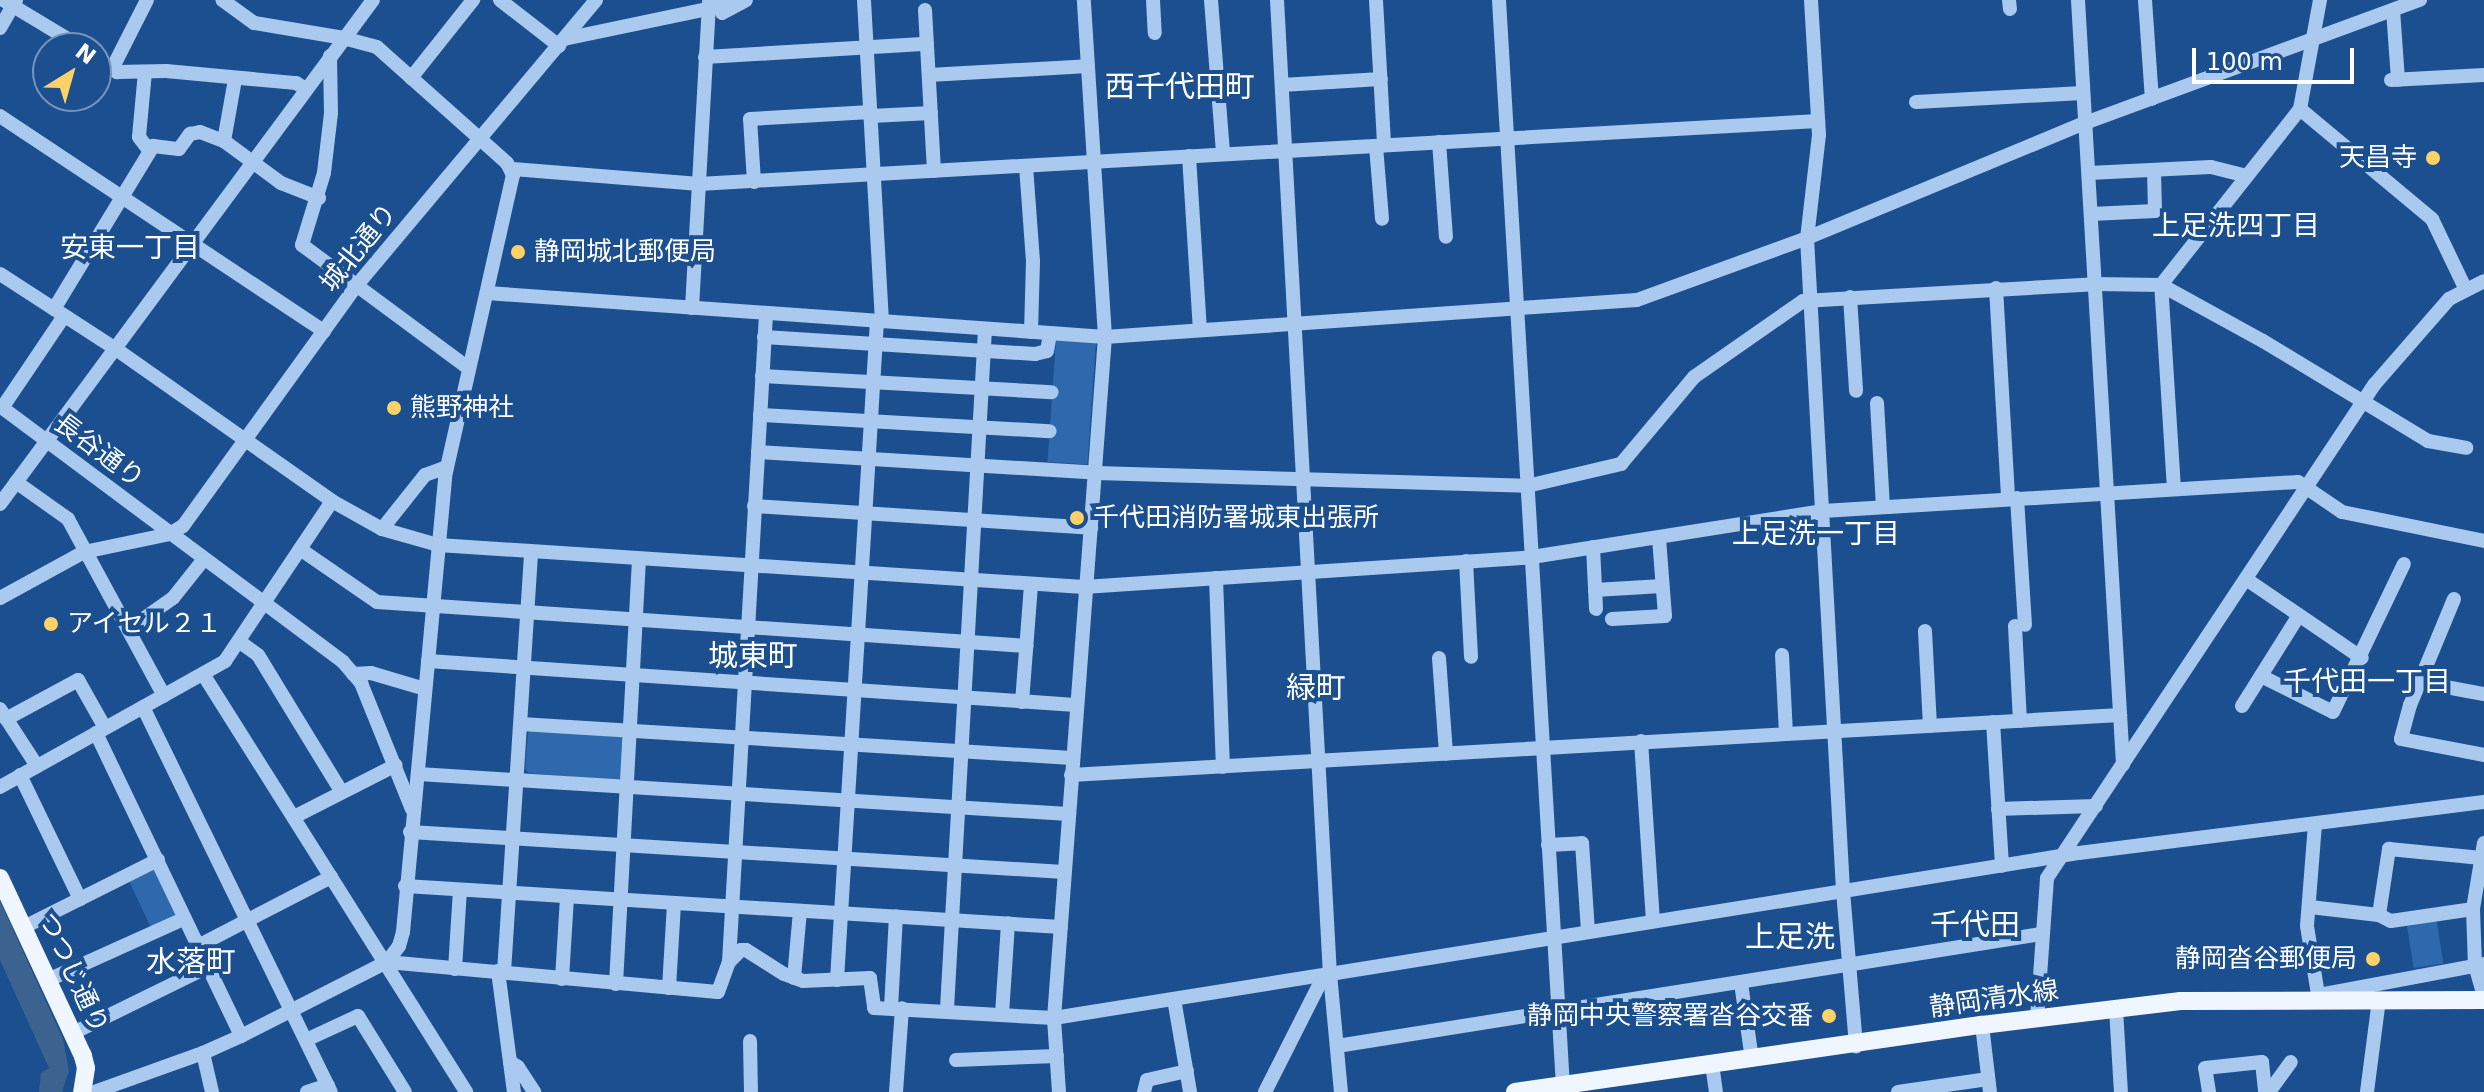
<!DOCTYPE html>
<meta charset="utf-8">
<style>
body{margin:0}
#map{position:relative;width:2484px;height:1092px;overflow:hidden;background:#1b4f8f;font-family:"DejaVu Sans","Noto Sans JP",sans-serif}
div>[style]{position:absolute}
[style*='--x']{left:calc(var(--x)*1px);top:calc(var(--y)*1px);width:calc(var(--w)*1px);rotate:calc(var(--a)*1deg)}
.green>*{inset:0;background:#2e69ad;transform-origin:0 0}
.water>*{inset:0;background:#3c6290}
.minor>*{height:14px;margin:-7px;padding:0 7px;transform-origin:7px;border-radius:7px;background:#a9c9ee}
.major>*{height:18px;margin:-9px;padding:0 9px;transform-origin:9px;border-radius:9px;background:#f0f6ff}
.dots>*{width:22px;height:22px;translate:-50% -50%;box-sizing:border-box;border:4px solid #1b4f8f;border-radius:50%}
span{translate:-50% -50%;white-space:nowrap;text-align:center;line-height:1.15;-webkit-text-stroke:8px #1b4f8f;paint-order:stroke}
.poi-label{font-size:26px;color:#fff}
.right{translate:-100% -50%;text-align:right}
.left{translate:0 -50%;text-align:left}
.street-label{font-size:26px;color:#fff}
.neighbourhood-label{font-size:28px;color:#fff}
.quarter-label{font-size:30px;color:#fff}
.north{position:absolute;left:32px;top:32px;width:80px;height:80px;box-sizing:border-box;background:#1b4f8f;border:2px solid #7695bc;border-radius:50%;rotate:37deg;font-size:22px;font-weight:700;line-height:32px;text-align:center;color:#fff}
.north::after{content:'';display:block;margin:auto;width:28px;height:36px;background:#ffd166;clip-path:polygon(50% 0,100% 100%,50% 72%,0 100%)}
.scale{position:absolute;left:2192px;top:48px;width:162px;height:36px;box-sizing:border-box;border:4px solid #fff;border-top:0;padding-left:10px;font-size:24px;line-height:28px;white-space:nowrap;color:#fff;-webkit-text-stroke:6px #1b4f8f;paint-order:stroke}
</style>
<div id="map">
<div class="green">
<i style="left:1056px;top:340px;width:40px;height:122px;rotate:4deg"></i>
<i style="clip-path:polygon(531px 729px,622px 737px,625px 740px,622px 776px,618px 781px,529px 773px,525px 769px,528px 733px)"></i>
<i style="clip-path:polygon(154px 867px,180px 914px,152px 930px,128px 879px)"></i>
<i style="left:2436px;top:917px;width:47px;height:30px;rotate:81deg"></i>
</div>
<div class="water">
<i style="clip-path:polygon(0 901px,63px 1039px,69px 1071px,62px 1092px,39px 1092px,41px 1073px,49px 1068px,0 960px)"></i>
</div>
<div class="minor">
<i style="--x:3;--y:0;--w:93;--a:31"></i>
<i style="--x:500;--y:0;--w:75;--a:37.9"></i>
<i style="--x:864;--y:0;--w:322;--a:86.8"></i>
<i style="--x:1153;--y:0;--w:33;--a:87"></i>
<i style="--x:1211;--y:0;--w:154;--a:85.5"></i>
<i style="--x:1277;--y:0;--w:975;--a:86.89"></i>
<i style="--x:1330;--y:974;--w:119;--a:84.7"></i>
<i style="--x:1376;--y:0;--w:145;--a:86.8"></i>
<i style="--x:1499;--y:0;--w:1088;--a:86.63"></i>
<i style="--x:1811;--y:0;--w:135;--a:86.6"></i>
<i style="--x:1819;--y:135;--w:104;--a:96.6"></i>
<i style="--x:1807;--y:238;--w:654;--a:86.84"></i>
<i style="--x:1843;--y:891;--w:156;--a:85.2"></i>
<i style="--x:2009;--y:0;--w:9;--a:84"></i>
<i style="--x:2078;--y:0;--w:766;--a:86.63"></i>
<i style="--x:2145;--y:0;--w:99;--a:86"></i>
<i style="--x:925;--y:10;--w:161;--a:86.8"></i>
<i style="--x:2393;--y:10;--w:70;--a:85.9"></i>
<i style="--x:722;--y:13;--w:27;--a:-28"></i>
<i style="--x:0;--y:28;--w:32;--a:-60"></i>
<i style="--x:564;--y:39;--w:147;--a:-11.8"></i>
<i style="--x:708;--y:9;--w:24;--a:-22"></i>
<i style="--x:330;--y:56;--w:57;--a:89"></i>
<i style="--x:331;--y:113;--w:60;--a:96.7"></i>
<i style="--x:324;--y:173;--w:75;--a:107"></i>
<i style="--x:302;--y:245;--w:207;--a:36.5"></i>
<i style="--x:96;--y:57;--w:26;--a:36"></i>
<i style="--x:117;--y:72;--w:49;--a:-1.2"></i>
<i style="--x:166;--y:71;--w:131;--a:5.3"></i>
<i style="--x:296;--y:83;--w:12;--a:31"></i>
<i style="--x:705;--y:57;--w:222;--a:-3.4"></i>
<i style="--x:112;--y:69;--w:77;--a:-63.1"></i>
<i style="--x:145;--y:72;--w:65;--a:95.3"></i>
<i style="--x:139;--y:137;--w:15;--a:53"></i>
<i style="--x:929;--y:75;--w:159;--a:-3.2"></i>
<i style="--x:411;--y:78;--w:100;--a:-51.5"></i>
<i style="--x:2391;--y:80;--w:93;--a:-3.1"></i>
<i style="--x:1282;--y:85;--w:99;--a:-3.5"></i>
<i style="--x:1916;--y:102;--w:167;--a:-3.1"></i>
<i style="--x:2300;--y:109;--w:172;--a:39.8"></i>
<i style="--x:2432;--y:219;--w:76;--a:64.4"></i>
<i style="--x:0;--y:116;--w:389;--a:33.6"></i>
<i style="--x:871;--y:116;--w:60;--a:-2.9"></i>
<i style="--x:224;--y:141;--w:63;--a:-79.9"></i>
<i style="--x:1439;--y:142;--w:95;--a:85.8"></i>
<i style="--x:1376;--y:146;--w:73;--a:85.3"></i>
<i style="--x:1189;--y:156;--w:174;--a:86.4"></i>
<i style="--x:1026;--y:166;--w:95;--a:85.8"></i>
<i style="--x:1033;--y:261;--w:71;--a:91.6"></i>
<i style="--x:513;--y:169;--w:187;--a:4.6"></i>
<i style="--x:699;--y:184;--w:1121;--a:-3.22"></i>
<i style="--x:2089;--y:173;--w:122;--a:-2.8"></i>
<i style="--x:2211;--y:167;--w:37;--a:14"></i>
<i style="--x:754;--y:182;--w:63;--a:-93.6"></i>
<i style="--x:750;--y:119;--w:121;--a:-3.3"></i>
<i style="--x:2091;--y:214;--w:64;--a:-2.7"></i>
<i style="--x:2155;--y:211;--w:40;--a:-91.4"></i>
<i style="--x:0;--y:274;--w:135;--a:32.9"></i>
<i style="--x:113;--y:347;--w:268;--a:35.1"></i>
<i style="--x:332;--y:501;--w:57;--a:29.2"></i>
<i style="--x:382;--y:529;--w:58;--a:15.9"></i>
<i style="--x:438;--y:545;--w:647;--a:3.72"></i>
<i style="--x:1084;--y:587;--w:449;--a:-3.8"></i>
<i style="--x:1532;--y:557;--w:295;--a:-9"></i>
<i style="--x:1823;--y:511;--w:476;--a:-3.5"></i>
<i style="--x:2298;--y:482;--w:53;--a:34.3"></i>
<i style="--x:2342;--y:512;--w:145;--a:11.5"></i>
<i style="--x:1996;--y:288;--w:210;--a:86.7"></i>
<i style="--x:487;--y:293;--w:620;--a:4.07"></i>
<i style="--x:1105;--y:337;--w:533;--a:-3.98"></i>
<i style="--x:1637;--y:300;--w:181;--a:-20"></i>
<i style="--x:1807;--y:238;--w:301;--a:-22.5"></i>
<i style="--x:2085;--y:123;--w:357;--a:-20.2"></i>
<i style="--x:1850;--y:297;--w:94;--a:86.3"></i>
<i style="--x:692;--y:308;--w:308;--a:-86.8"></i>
<i style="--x:54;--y:309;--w:191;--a:-58.7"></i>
<i style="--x:153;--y:146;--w:26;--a:7"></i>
<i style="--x:179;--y:149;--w:19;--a:-54"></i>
<i style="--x:190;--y:134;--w:10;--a:-11"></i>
<i style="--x:200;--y:132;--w:26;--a:21"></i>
<i style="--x:224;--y:141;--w:71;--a:36.4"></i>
<i style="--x:281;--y:183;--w:41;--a:21.5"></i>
<i style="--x:764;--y:337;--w:272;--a:3.6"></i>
<i style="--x:1035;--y:354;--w:12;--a:-14"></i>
<i style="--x:1047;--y:351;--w:17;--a:-80"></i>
<i style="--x:762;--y:376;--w:290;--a:3.2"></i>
<i style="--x:1877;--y:403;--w:104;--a:86.7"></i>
<i style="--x:0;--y:406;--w:428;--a:36.7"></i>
<i style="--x:343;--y:662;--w:28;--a:49"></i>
<i style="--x:361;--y:683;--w:136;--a:68"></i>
<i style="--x:2;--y:408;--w:111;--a:-56"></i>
<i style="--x:760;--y:415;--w:290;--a:3.2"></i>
<i style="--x:758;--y:452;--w:340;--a:3.5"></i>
<i style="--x:1097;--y:473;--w:430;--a:1.7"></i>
<i style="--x:1527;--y:486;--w:97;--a:-13.2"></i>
<i style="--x:1621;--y:464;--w:114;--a:-50"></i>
<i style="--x:1694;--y:377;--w:133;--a:-34.9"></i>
<i style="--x:1803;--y:301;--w:292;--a:-3.3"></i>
<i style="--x:2095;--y:284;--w:66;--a:0.9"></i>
<i style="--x:2161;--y:285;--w:116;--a:28.8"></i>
<i style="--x:2263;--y:341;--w:193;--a:31.2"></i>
<i style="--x:2428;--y:441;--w:39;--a:10"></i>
<i style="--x:16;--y:482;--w:64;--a:35.4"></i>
<i style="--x:68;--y:519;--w:201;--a:61.5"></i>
<i style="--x:2174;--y:489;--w:204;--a:-93.6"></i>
<i style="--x:2161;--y:285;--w:224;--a:-51.7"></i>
<i style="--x:2300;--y:109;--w:111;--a:-79.6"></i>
<i style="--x:2017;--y:498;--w:127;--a:86.4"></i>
<i style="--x:0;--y:504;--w:627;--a:-53.5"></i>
<i style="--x:754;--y:506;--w:338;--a:3.7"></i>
<i style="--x:382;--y:529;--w:69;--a:-51.5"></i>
<i style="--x:425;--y:475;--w:23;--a:-20"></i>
<i style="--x:1593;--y:547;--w:62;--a:87.2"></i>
<i style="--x:300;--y:549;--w:93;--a:34.5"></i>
<i style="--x:377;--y:602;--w:651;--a:3.87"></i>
<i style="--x:1466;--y:561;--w:96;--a:87"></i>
<i style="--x:1216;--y:578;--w:189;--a:87.9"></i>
<i style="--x:2246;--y:579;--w:140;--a:34.3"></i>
<i style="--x:1595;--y:590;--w:67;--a:-3.4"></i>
<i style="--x:0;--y:598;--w:96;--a:-28.7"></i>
<i style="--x:84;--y:552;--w:88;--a:-11.8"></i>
<i style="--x:170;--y:534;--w:15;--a:-32"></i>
<i style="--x:183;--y:526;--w:297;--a:-54.2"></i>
<i style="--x:357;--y:285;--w:372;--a:-50"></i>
<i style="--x:2454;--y:599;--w:115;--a:112.5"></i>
<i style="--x:2410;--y:705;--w:35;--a:105"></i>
<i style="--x:2401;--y:739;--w:85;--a:10.9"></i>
<i style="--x:1612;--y:619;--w:53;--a:-3.2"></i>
<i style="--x:1665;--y:616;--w:78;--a:-94.4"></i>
<i style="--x:2015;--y:626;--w:95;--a:87"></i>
<i style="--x:129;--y:629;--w:54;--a:-35.2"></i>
<i style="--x:173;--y:598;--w:50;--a:-51.5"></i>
<i style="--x:1925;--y:631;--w:95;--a:87"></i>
<i style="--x:240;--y:642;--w:22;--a:36"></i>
<i style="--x:258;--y:655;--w:159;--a:58.6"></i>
<i style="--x:1782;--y:655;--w:79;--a:87.1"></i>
<i style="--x:1439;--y:658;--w:96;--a:85.8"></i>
<i style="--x:428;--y:661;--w:649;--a:3.88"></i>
<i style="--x:203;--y:674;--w:494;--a:57.8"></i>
<i style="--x:353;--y:674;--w:18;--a:-3"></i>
<i style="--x:371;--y:673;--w:56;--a:16.5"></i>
<i style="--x:2261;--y:676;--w:80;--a:26.6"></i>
<i style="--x:2333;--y:712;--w:164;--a:-64.4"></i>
<i style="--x:2419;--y:682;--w:66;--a:10.5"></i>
<i style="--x:1022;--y:702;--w:118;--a:-85.6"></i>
<i style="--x:2242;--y:706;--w:107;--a:-57.9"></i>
<i style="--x:143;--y:707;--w:428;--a:64"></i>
<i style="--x:0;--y:709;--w:68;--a:57"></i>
<i style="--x:6;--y:719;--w:82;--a:-28.4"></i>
<i style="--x:78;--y:680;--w:55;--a:60.6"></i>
<i style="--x:1993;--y:722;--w:144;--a:86.4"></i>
<i style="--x:521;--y:724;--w:552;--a:3.53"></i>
<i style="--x:96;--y:733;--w:336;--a:64.4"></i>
<i style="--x:1641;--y:741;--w:180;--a:86.2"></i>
<i style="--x:418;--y:774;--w:652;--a:3.52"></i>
<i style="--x:20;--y:775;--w:138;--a:64.2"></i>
<i style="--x:1071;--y:775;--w:1051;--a:-3.27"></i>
<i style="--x:0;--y:787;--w:258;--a:-29.2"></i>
<i style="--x:225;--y:661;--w:192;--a:-56.2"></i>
<i style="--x:1998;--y:809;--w:98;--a:-1.8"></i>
<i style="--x:294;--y:817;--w:114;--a:-27"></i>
<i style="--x:2315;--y:824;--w:102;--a:94.5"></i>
<i style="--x:2307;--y:926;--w:70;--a:80.9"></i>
<i style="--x:410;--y:832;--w:655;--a:3.5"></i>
<i style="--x:2484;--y:843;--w:67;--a:99.5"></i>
<i style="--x:2473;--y:909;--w:56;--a:88"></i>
<i style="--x:2475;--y:965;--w:32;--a:74"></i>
<i style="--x:1548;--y:845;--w:34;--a:-3"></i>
<i style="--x:1582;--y:843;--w:89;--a:86.1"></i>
<i style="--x:405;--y:886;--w:657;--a:3.58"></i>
<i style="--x:2310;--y:907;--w:69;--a:6.6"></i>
<i style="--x:2379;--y:915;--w:13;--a:27"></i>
<i style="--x:2391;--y:921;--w:83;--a:-8.3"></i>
<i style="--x:2379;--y:915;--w:67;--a:-81.4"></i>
<i style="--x:2389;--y:849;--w:93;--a:5.5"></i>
<i style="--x:24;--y:927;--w:150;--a:-26.6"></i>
<i style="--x:198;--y:946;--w:150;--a:-27.4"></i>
<i style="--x:387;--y:962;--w:332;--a:5.2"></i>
<i style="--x:718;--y:992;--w:32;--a:-70"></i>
<i style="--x:729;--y:962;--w:649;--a:-86.73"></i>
<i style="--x:729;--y:962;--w:17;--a:-45"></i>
<i style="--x:741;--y:950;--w:5;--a:0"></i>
<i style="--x:746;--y:950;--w:45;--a:32.3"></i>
<i style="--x:784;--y:974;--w:20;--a:20"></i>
<i style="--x:803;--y:981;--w:67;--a:-2.6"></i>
<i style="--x:870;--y:978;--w:30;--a:82"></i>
<i style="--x:874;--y:1008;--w:180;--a:3.2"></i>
<i style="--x:1054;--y:1018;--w:279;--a:-9.1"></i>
<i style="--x:455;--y:969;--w:79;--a:-86.4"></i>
<i style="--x:498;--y:971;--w:122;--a:82.5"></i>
<i style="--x:504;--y:972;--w:421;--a:-86.3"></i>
<i style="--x:794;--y:978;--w:67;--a:-84.9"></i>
<i style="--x:562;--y:979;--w:82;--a:-86.5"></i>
<i style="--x:48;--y:980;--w:150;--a:-24.3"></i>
<i style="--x:837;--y:980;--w:660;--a:-86.53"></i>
<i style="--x:1741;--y:983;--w:77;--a:81.8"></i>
<i style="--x:616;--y:984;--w:425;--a:-86.9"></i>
<i style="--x:669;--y:988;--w:85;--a:-86.6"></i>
<i style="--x:2319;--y:995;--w:168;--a:-10.6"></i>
<i style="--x:1174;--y:999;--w:94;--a:80.2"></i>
<i style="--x:891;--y:1008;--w:92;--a:-86.9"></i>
<i style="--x:947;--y:1009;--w:681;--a:-86.8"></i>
<i style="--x:2116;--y:1009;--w:83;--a:86.6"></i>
<i style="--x:1002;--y:1014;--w:91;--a:-86.2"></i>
<i style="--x:2037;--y:1018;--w:140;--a:-85.9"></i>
<i style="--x:2047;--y:878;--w:592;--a:-56.44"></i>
<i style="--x:2374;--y:385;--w:114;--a:-48.9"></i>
<i style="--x:2449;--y:299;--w:39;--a:-27"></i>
<i style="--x:1982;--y:1025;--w:67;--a:83.2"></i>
<i style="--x:73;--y:1033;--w:150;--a:-26.1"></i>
<i style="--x:306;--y:1040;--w:57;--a:-24.8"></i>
<i style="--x:358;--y:1016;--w:89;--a:58.3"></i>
<i style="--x:750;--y:1041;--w:51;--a:88.9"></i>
<i style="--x:1337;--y:1046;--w:713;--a:-9.04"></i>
<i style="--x:203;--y:1053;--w:40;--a:77"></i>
<i style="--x:956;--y:1060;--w:101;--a:-2.3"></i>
<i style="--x:510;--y:1062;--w:9;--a:32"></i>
<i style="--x:518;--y:1067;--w:30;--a:57"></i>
<i style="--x:1712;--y:1064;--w:28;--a:82"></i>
<i style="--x:94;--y:1092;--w:116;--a:-19.7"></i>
<i style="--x:203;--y:1053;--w:42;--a:-24.1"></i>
<i style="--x:241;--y:1036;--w:164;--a:-26.9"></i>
<i style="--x:387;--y:962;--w:20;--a:-53"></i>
<i style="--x:399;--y:946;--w:15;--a:-74"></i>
<i style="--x:403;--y:932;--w:462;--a:-84.7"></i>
<i style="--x:446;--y:472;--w:304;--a:-77.3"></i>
<i style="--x:513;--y:175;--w:13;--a:-117"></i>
<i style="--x:507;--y:163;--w:174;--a:-138.3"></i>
<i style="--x:377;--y:47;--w:34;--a:-165"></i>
<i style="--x:344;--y:38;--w:91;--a:-170.5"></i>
<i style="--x:254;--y:23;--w:39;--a:-144"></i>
<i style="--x:307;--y:1092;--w:22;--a:-18"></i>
<i style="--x:896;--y:1092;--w:84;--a:-85.9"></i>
<i style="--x:1059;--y:1092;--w:74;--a:-93.9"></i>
<i style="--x:1054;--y:1018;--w:683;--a:-85.72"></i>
<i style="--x:1105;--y:337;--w:338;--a:-93.6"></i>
<i style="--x:1144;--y:1092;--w:12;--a:-76"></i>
<i style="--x:1147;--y:1080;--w:41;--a:-12.7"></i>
<i style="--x:1265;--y:1092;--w:122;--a:-63.2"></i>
<i style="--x:1320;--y:983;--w:13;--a:-42"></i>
<i style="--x:1330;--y:974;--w:759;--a:-9.18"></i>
<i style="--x:2079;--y:853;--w:408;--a:-7.2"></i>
<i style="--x:1898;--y:1092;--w:91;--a:-8.2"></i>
<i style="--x:2209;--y:1092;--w:24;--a:-99"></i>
<i style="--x:2205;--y:1068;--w:57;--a:-6"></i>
<i style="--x:2262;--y:1062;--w:30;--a:84"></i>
<i style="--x:2269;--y:1092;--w:37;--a:-54"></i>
<i style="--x:2367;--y:1092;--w:93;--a:-82.6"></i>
</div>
<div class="major">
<i style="--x:0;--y:878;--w:196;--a:65"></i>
<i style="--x:83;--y:1056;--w:12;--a:76"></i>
<i style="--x:86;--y:1068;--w:24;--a:99"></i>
<i style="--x:1515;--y:1092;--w:472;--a:-8.2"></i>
<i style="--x:1982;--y:1025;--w:200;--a:-6.9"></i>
<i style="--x:2181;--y:1001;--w:303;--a:-0.2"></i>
</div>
<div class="dots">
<i style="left:2433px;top:158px;background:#ffd166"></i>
<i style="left:518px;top:252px;background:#ffd166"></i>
<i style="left:394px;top:408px;background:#ffd166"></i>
<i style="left:1077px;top:518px;background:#ffd166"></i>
<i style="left:51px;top:624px;background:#ffd166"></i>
<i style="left:2373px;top:959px;background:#ffd166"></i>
<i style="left:1829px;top:1016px;background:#ffd166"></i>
</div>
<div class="poi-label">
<span class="right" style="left:2417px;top:158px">天昌寺</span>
<span class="left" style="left:534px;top:252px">静岡城北郵便局</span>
<span class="left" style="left:410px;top:408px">熊野神社</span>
<span class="left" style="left:1093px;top:518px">千代田消防署城東出張所</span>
<span class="left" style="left:67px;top:624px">アイセル２１</span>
<span class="right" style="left:2357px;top:959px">静岡沓谷郵便局</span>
<span class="right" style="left:1813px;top:1016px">静岡中央警察署沓谷交番</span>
</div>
<div class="street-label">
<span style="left:359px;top:248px;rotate:-51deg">城北通り</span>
<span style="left:99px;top:451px;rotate:37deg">長谷通り</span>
<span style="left:73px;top:973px;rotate:65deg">つつじ通り</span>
<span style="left:1994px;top:999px;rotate:-8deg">静岡清水線</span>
</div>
<div class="neighbourhood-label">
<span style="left:2236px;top:226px">上足洗四丁目</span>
<span style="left:130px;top:248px">安東一丁目</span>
<span style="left:1816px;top:534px">上足洗一丁目</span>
<span style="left:2367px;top:682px">千代田一丁目</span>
</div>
<div class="quarter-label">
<span style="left:1180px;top:87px">西千代田町</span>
<span style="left:753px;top:656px">城東町</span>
<span style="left:1316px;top:688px">緑町</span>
<span style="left:1975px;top:925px">千代田</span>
<span style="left:1790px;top:937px">上足洗</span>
<span style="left:191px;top:962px">水落町</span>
</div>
<div class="north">N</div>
<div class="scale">100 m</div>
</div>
